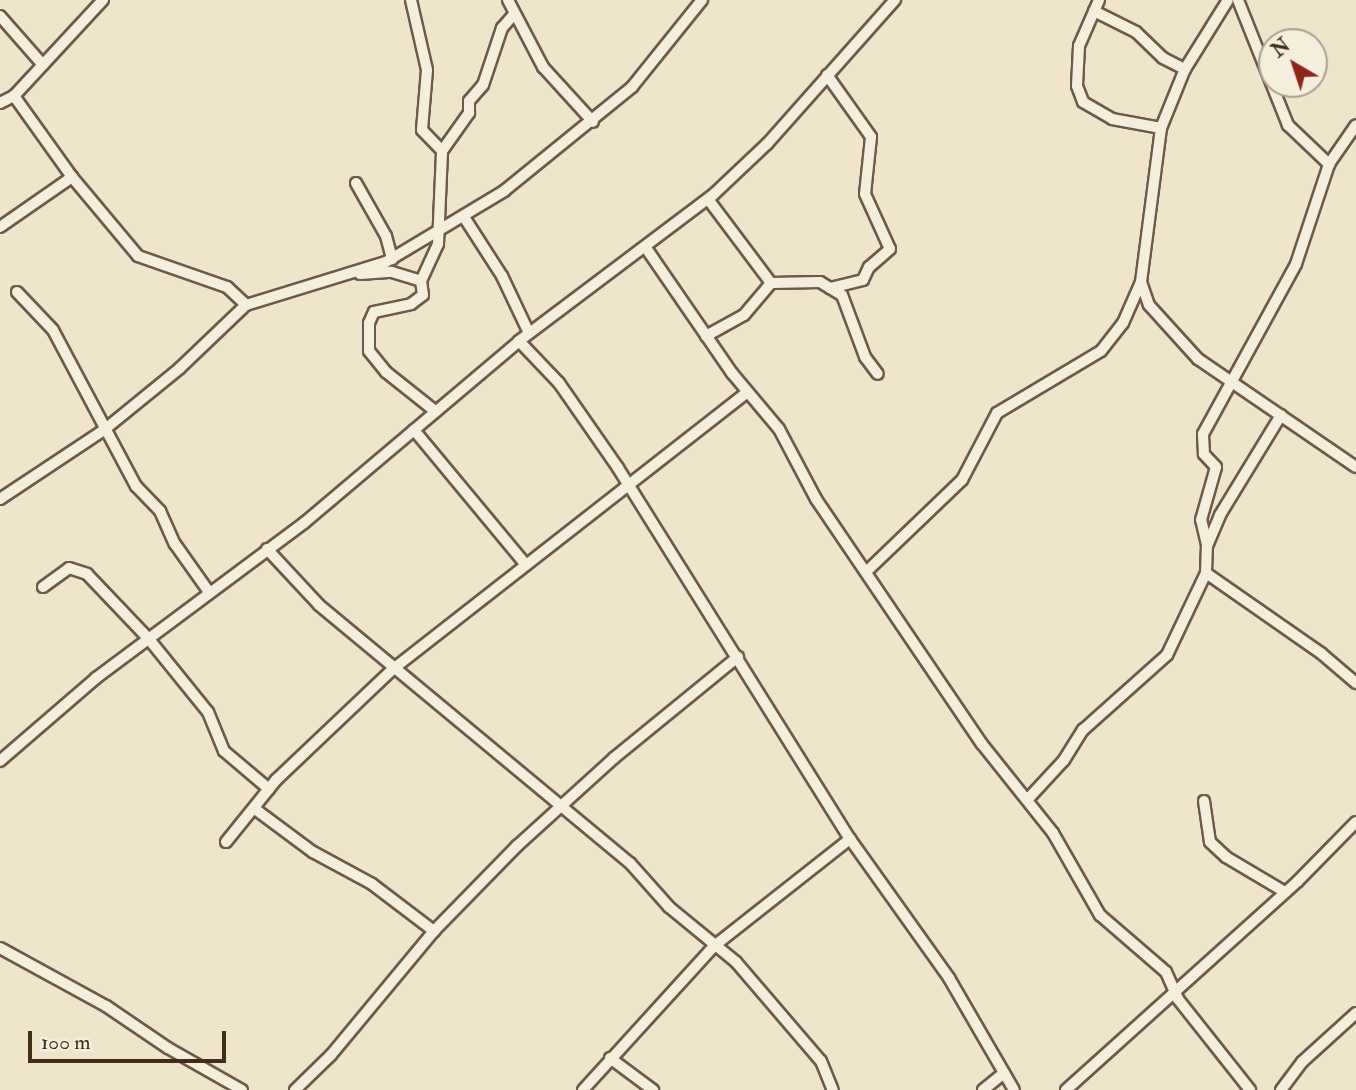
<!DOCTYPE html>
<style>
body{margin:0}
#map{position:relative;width:1356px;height:1090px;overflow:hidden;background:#eee5ca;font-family:"IM FELL Double Pica",serif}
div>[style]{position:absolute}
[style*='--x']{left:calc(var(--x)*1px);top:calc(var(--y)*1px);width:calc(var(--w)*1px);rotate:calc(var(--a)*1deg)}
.roads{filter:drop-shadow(2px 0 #6e5a46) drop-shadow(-2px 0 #6e5a46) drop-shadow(0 2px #6e5a46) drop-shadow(0 -2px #6e5a46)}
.minor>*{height:10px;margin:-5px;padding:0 5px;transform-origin:5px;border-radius:5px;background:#f4eedd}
span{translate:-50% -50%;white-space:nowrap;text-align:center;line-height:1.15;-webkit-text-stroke:7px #f4eedd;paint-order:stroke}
.north{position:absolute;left:1258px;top:28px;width:70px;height:70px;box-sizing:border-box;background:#f4eedd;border:2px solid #ada08f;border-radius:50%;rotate:321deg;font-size:19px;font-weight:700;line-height:28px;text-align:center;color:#432c1a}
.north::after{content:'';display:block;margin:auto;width:24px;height:32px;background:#8f2418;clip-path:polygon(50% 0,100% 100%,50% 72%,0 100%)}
.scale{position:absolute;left:28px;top:1031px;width:198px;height:32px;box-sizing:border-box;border:4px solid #432c1a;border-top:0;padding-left:9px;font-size:21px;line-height:24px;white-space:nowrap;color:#432c1a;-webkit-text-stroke:5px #f4eedd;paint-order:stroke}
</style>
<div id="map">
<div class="roads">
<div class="minor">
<i style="--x:411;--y:0;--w:72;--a:77.1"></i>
<i style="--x:427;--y:70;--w:60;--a:94.8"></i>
<i style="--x:422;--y:130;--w:29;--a:46"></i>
<i style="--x:508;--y:0;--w:76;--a:62.4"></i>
<i style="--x:543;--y:67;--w:74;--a:47.7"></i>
<i style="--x:1099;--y:0;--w:50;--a:113.5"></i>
<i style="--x:1079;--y:46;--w:40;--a:92.9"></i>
<i style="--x:1077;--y:86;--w:17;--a:69"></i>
<i style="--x:1083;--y:102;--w:34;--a:30"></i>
<i style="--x:1112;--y:119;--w:50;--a:10.4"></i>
<i style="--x:1238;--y:0;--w:135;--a:68.2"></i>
<i style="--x:1288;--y:125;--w:57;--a:43.6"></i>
<i style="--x:1094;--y:11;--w:47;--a:26.6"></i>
<i style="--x:1136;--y:32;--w:37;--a:44"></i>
<i style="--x:1163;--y:58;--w:25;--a:27"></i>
<i style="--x:0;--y:16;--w:65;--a:48.7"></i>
<i style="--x:827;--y:75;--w:76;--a:54.6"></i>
<i style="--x:871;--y:137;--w:57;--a:96"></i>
<i style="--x:865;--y:194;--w:60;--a:65.6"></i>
<i style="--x:890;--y:249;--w:28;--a:139"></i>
<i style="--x:869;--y:267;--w:14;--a:115"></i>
<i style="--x:863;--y:280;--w:34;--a:166"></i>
<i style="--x:0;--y:103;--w:16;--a:-27"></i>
<i style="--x:14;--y:96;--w:131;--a:-47.2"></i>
<i style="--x:72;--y:177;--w:103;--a:50.1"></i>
<i style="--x:138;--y:256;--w:94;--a:19.2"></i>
<i style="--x:227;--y:287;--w:26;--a:43"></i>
<i style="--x:356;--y:183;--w:61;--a:60.5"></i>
<i style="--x:386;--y:236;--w:24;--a:75"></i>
<i style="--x:464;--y:217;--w:70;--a:57.2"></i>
<i style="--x:502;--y:276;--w:63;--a:64.7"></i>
<i style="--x:0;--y:227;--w:88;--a:-34.8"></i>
<i style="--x:72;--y:177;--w:100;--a:-125.6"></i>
<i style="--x:646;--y:248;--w:152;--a:55.5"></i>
<i style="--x:732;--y:373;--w:73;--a:50"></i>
<i style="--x:779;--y:429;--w:79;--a:62.1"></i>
<i style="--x:816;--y:499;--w:296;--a:55.9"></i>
<i style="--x:982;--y:744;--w:114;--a:51.4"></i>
<i style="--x:1053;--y:833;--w:95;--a:60.2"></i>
<i style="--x:1100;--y:915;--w:87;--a:40.8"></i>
<i style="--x:1166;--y:972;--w:30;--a:66"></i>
<i style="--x:1178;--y:999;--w:116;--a:51.6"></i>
<i style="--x:360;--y:274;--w:32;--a:-4"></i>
<i style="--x:392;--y:272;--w:30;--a:17"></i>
<i style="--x:1141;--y:282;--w:24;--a:71"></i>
<i style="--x:1149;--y:305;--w:73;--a:47.8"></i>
<i style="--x:1198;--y:359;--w:191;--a:34.4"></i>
<i style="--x:771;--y:283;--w:49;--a:-1.2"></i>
<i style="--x:820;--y:282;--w:26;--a:31"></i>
<i style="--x:842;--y:295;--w:66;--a:69.6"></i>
<i style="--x:865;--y:357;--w:21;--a:53"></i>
<i style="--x:17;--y:292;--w:52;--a:46.5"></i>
<i style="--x:53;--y:330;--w:177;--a:62"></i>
<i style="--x:136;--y:486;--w:35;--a:46"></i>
<i style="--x:160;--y:511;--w:36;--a:66"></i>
<i style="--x:175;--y:544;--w:59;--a:54.7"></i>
<i style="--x:706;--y:336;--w:43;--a:-28.9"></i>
<i style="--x:744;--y:315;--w:42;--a:-49.8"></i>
<i style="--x:771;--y:283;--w:105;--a:-126.9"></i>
<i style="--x:519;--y:341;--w:58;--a:46.4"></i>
<i style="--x:559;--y:383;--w:103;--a:55.2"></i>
<i style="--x:618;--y:468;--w:438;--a:58"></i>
<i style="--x:850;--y:839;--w:171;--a:54.5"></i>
<i style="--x:949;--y:978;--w:129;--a:59.9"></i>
<i style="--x:435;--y:411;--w:63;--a:-141.5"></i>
<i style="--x:386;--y:372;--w:27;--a:-129"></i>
<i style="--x:369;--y:351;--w:28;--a:-90"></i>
<i style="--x:369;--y:323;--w:12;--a:-66"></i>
<i style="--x:374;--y:312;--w:38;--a:-12"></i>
<i style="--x:411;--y:304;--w:15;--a:-37"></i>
<i style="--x:423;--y:295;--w:14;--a:-98"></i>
<i style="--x:421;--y:281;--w:41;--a:-65.3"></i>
<i style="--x:438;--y:244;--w:93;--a:-87.5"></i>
<i style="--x:442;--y:151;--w:47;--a:-54.6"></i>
<i style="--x:469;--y:113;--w:12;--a:-90"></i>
<i style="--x:469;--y:101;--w:21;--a:-49"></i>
<i style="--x:483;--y:85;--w:60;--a:-71.6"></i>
<i style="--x:502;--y:28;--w:18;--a:-49"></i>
<i style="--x:414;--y:430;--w:175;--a:50.3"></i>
<i style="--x:0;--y:499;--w:125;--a:-33.6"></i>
<i style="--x:104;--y:430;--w:98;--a:-39.2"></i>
<i style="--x:180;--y:368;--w:91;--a:-43.7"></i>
<i style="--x:246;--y:305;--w:146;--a:-17.1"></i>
<i style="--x:386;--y:262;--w:138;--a:-31"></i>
<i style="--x:504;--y:191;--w:165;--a:-39.1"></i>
<i style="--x:632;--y:87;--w:112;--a:-51.2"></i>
<i style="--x:1207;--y:545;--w:26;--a:-103"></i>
<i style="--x:1201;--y:520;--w:55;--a:-74.2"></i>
<i style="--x:1216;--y:467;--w:18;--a:-133"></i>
<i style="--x:1204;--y:454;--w:20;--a:-93"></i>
<i style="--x:1203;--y:434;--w:194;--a:-61.3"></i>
<i style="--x:1296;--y:264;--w:105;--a:-71.7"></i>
<i style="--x:1329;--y:164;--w:47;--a:-55.3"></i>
<i style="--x:267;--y:549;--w:76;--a:47.1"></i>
<i style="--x:319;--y:605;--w:404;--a:39.7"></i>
<i style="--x:630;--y:863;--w:59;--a:48.4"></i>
<i style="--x:669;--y:907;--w:87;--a:39.4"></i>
<i style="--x:736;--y:962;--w:130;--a:49.4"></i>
<i style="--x:821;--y:1061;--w:31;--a:68"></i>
<i style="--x:866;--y:572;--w:133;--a:-43.8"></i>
<i style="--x:962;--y:480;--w:76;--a:-62.4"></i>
<i style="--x:997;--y:413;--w:121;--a:-30.8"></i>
<i style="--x:1101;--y:351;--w:36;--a:-52"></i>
<i style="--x:1123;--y:323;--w:45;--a:-66.3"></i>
<i style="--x:1141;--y:282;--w:155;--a:-82.6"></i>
<i style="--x:1161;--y:128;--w:64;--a:-67.9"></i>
<i style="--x:1185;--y:69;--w:81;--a:-58.1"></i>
<i style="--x:1206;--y:573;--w:141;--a:34.9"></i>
<i style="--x:1322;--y:654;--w:45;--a:40.5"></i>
<i style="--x:43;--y:587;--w:32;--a:-36"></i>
<i style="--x:69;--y:568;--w:19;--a:18"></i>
<i style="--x:87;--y:574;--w:88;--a:46.4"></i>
<i style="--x:148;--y:638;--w:95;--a:51"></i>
<i style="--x:208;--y:712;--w:42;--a:67.7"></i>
<i style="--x:224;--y:751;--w:59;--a:40.2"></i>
<i style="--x:0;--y:761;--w:127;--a:-40.8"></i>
<i style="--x:96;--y:678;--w:259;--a:-36.7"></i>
<i style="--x:304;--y:523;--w:282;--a:-40.2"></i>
<i style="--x:519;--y:341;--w:243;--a:-37"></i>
<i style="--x:713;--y:195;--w:74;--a:-43.4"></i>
<i style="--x:767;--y:144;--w:193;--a:-48.4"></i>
<i style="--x:1028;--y:799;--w:53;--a:-47.3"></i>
<i style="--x:1064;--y:760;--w:36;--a:-58"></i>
<i style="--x:1083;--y:730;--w:113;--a:-41.8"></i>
<i style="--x:1167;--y:655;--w:91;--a:-64.6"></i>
<i style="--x:1206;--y:573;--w:27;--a:-88"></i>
<i style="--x:1207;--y:546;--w:34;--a:-67"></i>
<i style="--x:1220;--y:515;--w:117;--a:-58.6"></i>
<i style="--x:1204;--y:801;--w:41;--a:81.7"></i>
<i style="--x:1210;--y:842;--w:22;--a:43"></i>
<i style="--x:1226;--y:857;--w:69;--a:30.7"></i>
<i style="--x:255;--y:809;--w:72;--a:36.6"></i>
<i style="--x:313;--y:852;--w:67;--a:28.5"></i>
<i style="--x:372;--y:884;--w:78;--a:37.2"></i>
<i style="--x:226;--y:842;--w:80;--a:-51.1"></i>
<i style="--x:276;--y:780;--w:161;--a:-43.5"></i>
<i style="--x:393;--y:669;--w:449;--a:-38"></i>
<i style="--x:0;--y:948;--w:121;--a:28.7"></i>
<i style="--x:106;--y:1006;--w:75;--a:34.1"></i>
<i style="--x:168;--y:1048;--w:85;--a:29.6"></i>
<i style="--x:610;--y:1058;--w:54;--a:36.7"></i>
<i style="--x:295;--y:1090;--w:50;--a:-44.2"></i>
<i style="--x:331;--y:1055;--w:161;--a:-50.3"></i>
<i style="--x:434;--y:931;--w:119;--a:-45.7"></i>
<i style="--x:517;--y:846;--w:131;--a:-42.2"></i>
<i style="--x:614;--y:758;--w:160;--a:-39.2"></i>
<i style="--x:583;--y:1090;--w:195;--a:-47.7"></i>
<i style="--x:714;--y:946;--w:173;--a:-38.2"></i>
<i style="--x:983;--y:1090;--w:27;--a:-39"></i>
<i style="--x:1066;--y:1090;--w:311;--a:-42"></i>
<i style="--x:1297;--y:882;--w:84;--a:-45.5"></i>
<i style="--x:1281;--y:1090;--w:35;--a:-53"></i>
<i style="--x:1302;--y:1062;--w:73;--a:-42.2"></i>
</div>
</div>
<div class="north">N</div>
<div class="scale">100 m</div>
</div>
